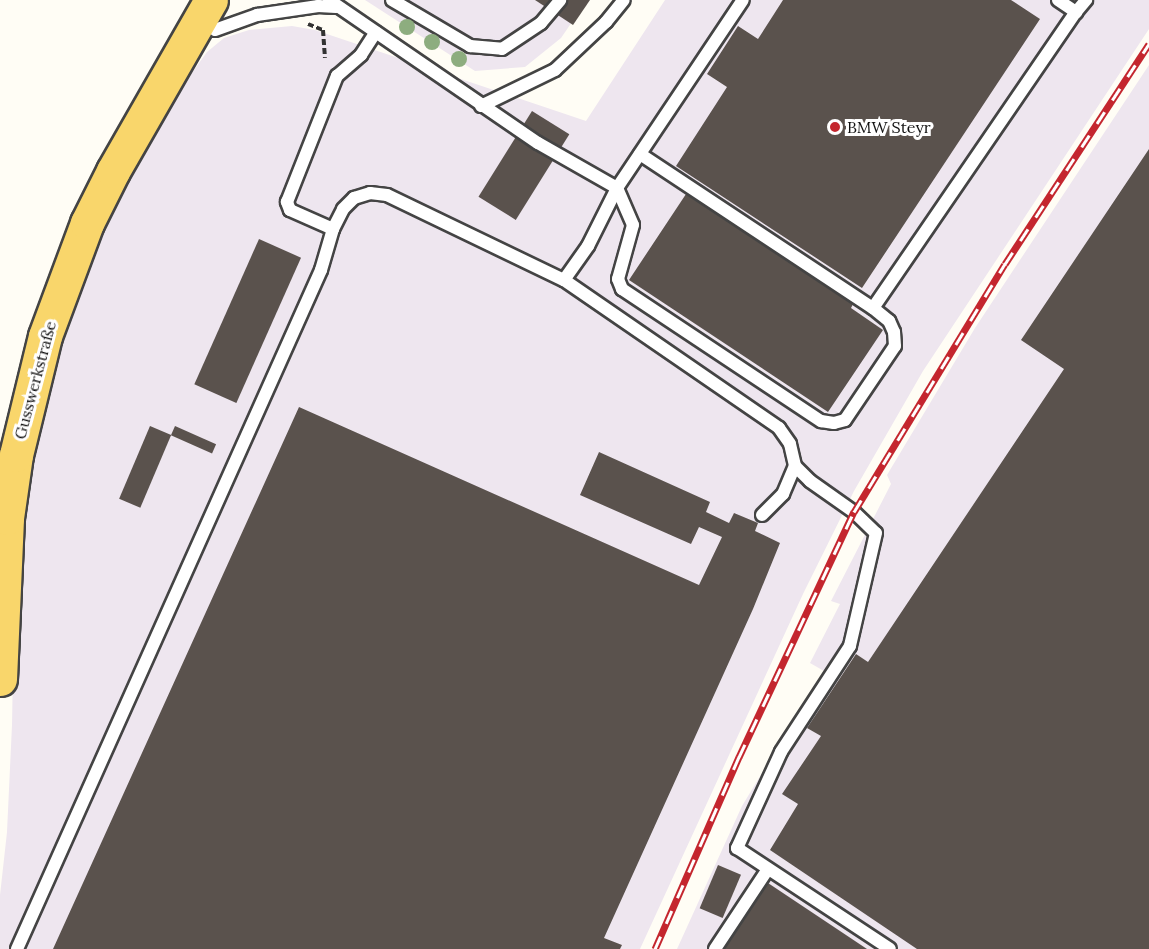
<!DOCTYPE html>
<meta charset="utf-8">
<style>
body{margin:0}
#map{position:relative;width:1149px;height:949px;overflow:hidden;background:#fffdf5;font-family:Lora,serif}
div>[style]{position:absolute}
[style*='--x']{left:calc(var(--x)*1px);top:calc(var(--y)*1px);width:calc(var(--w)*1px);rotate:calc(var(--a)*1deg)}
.industrial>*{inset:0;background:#eee6ef}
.building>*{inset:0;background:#5a524d;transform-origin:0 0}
.path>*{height:4px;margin-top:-2px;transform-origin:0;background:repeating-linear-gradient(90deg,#333 0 6px,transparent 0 9px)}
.roads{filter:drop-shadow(2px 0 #444) drop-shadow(-2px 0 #444) drop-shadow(0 2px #444) drop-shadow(0 -2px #444)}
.lane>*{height:12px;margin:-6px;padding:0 6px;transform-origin:6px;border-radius:6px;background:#fff}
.primary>*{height:33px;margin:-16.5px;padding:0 16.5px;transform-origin:16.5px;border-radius:16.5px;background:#f9d66b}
.rail>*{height:7px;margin-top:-3.5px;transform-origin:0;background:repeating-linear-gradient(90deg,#fff 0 14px,#c4262e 0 28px);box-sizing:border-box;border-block:2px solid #c4262e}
.trees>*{width:16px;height:16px;margin:-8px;border-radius:50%;background:#8dad7f}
.dots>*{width:16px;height:16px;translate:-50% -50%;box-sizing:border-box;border:3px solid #fff;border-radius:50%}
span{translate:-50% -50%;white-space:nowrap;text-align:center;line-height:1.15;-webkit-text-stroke:6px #fff;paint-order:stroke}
.poi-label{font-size:16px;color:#111}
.left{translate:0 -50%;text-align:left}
.street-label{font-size:16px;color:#111}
</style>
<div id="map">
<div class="industrial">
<i style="clip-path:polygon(365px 0,587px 0,561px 38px,525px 67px,475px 71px)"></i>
<i style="clip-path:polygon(665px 0,1149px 0,1149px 29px,923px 371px,854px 491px,803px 594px,640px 949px,0 949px,0 895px,7px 832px,12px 725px,15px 558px,30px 439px,88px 245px,160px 117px,207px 52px,224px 38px,249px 30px,292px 26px,315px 30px,586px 121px)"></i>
<i style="clip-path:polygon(1149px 65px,1149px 949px,677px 949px,742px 806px,824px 671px,810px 663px,840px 604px,831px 601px,891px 484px,887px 475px,975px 328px)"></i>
</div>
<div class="building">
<i style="clip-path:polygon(535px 0,590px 0,573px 25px)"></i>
<i style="clip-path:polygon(783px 0,1011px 0,1040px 19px,862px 288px,676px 166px,727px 87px,707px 74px,738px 26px,758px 39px)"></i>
<i style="left:532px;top:111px;width:44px;height:101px;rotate:32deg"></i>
<i style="clip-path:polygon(1149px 149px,1149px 949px,917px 949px,770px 850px,798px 804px,782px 794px,821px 736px,807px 728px,856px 654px,868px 662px,1064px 369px,1021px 340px)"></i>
<i style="clip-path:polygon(688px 191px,854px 302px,851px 308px,883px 330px,828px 412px,629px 280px)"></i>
<i style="left:259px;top:239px;width:46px;height:159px;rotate:24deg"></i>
<i style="clip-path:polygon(299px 407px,699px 585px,722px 537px,699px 527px,691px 544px,580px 495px,599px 452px,710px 502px,706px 512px,729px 523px,734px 513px,758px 523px,755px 531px,780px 543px,753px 609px,604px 938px,622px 945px,620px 949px,53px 949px)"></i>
<i style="left:150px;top:426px;width:23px;height:79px;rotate:23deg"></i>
<i style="left:175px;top:426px;width:45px;height:10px;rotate:24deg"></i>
<i style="left:718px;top:865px;width:25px;height:47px;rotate:23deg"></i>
<i style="clip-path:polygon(768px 883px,867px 949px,709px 949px,717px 937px,727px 943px)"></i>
</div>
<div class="path">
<i style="--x:308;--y:24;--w:16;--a:22"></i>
<i style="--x:323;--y:30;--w:28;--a:86"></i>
</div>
<div class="roads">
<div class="lane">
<i style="--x:329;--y:0;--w:253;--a:34.4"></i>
<i style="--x:538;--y:143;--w:91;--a:29.7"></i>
<i style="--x:617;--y:188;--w:226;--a:-56.2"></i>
<i style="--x:392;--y:0;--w:91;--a:30.5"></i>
<i style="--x:470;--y:46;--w:32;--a:5"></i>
<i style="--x:502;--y:49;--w:47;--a:-33.7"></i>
<i style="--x:541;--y:23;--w:30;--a:-50"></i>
<i style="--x:1058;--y:0;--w:22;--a:34"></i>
<i style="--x:1076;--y:12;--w:16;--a:-50"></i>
<i style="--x:215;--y:30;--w:45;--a:-19.7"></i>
<i style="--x:257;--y:15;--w:62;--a:-8.4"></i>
<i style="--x:318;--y:6;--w:18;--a:3"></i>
<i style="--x:481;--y:106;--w:82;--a:-25.9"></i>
<i style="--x:555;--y:70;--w:70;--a:-43.3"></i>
<i style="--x:606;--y:22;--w:28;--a:-51"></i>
<i style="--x:640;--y:154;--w:279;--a:33.5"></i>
<i style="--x:873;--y:308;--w:359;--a:-55.6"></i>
<i style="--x:617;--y:188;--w:40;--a:66.6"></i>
<i style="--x:633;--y:225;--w:56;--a:105.5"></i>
<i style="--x:618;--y:279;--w:11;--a:68"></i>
<i style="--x:622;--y:289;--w:239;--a:33.6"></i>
<i style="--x:821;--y:421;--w:13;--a:9"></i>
<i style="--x:834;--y:423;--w:11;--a:-15"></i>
<i style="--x:845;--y:420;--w:89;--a:-56"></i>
<i style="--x:895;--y:346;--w:14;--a:-94"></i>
<i style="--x:894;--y:332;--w:12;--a:-114"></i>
<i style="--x:889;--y:321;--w:21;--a:-141"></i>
<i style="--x:333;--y:229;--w:47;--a:-156.2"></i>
<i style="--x:290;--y:210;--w:9;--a:-111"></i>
<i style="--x:287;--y:202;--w:136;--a:-68.4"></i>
<i style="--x:337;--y:76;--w:32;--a:-41"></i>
<i style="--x:361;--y:55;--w:27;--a:-57"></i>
<i style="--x:564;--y:280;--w:42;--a:-54.8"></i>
<i style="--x:588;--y:246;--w:65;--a:-63.4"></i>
<i style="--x:762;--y:515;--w:30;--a:-45"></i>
<i style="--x:783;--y:494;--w:30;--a:-67"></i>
<i style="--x:17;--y:949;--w:744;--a:-65.88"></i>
<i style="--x:321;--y:270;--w:43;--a:-73.7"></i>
<i style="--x:333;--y:229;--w:22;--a:-63"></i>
<i style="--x:343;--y:209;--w:16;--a:-45"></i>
<i style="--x:354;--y:198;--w:17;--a:-17"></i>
<i style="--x:370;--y:193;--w:17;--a:7"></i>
<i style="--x:387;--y:195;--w:196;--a:25.7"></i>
<i style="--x:564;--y:280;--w:261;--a:34.5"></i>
<i style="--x:779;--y:428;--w:19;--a:55"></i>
<i style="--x:790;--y:444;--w:23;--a:77"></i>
<i style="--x:795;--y:466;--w:21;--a:45"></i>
<i style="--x:810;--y:481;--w:54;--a:35.2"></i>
<i style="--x:854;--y:512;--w:30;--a:44"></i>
<i style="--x:876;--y:533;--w:116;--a:103"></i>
<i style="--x:850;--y:646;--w:126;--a:123.1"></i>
<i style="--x:781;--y:752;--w:106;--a:114.6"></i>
<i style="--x:737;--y:848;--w:183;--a:33.4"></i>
<i style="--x:715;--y:949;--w:96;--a:-56.5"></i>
</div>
<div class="primary">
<i style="--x:0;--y:679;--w:161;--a:-87.5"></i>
<i style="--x:7;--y:518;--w:64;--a:-81.9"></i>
<i style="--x:16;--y:455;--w:122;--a:-76.3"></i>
<i style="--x:45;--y:336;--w:121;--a:-69.6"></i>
<i style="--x:87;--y:223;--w:58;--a:-63.4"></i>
<i style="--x:113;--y:171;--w:197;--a:-60.2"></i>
</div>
</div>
<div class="rail">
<i style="--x:655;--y:949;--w:210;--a:-66.4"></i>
<i style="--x:739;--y:757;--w:271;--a:-64.9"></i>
<i style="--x:854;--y:512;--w:290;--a:-58.7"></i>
<i style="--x:1005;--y:264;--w:263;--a:-56.8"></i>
</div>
<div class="trees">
<i style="left:407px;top:27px"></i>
<i style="left:432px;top:42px"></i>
<i style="left:459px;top:59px"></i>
</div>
<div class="dots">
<i style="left:835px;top:127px;background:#c4262e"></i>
</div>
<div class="poi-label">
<span class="left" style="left:847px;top:127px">BMW Steyr</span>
</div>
<div class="street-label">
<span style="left:35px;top:380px;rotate:-75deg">Gusswerkstraße</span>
</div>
</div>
